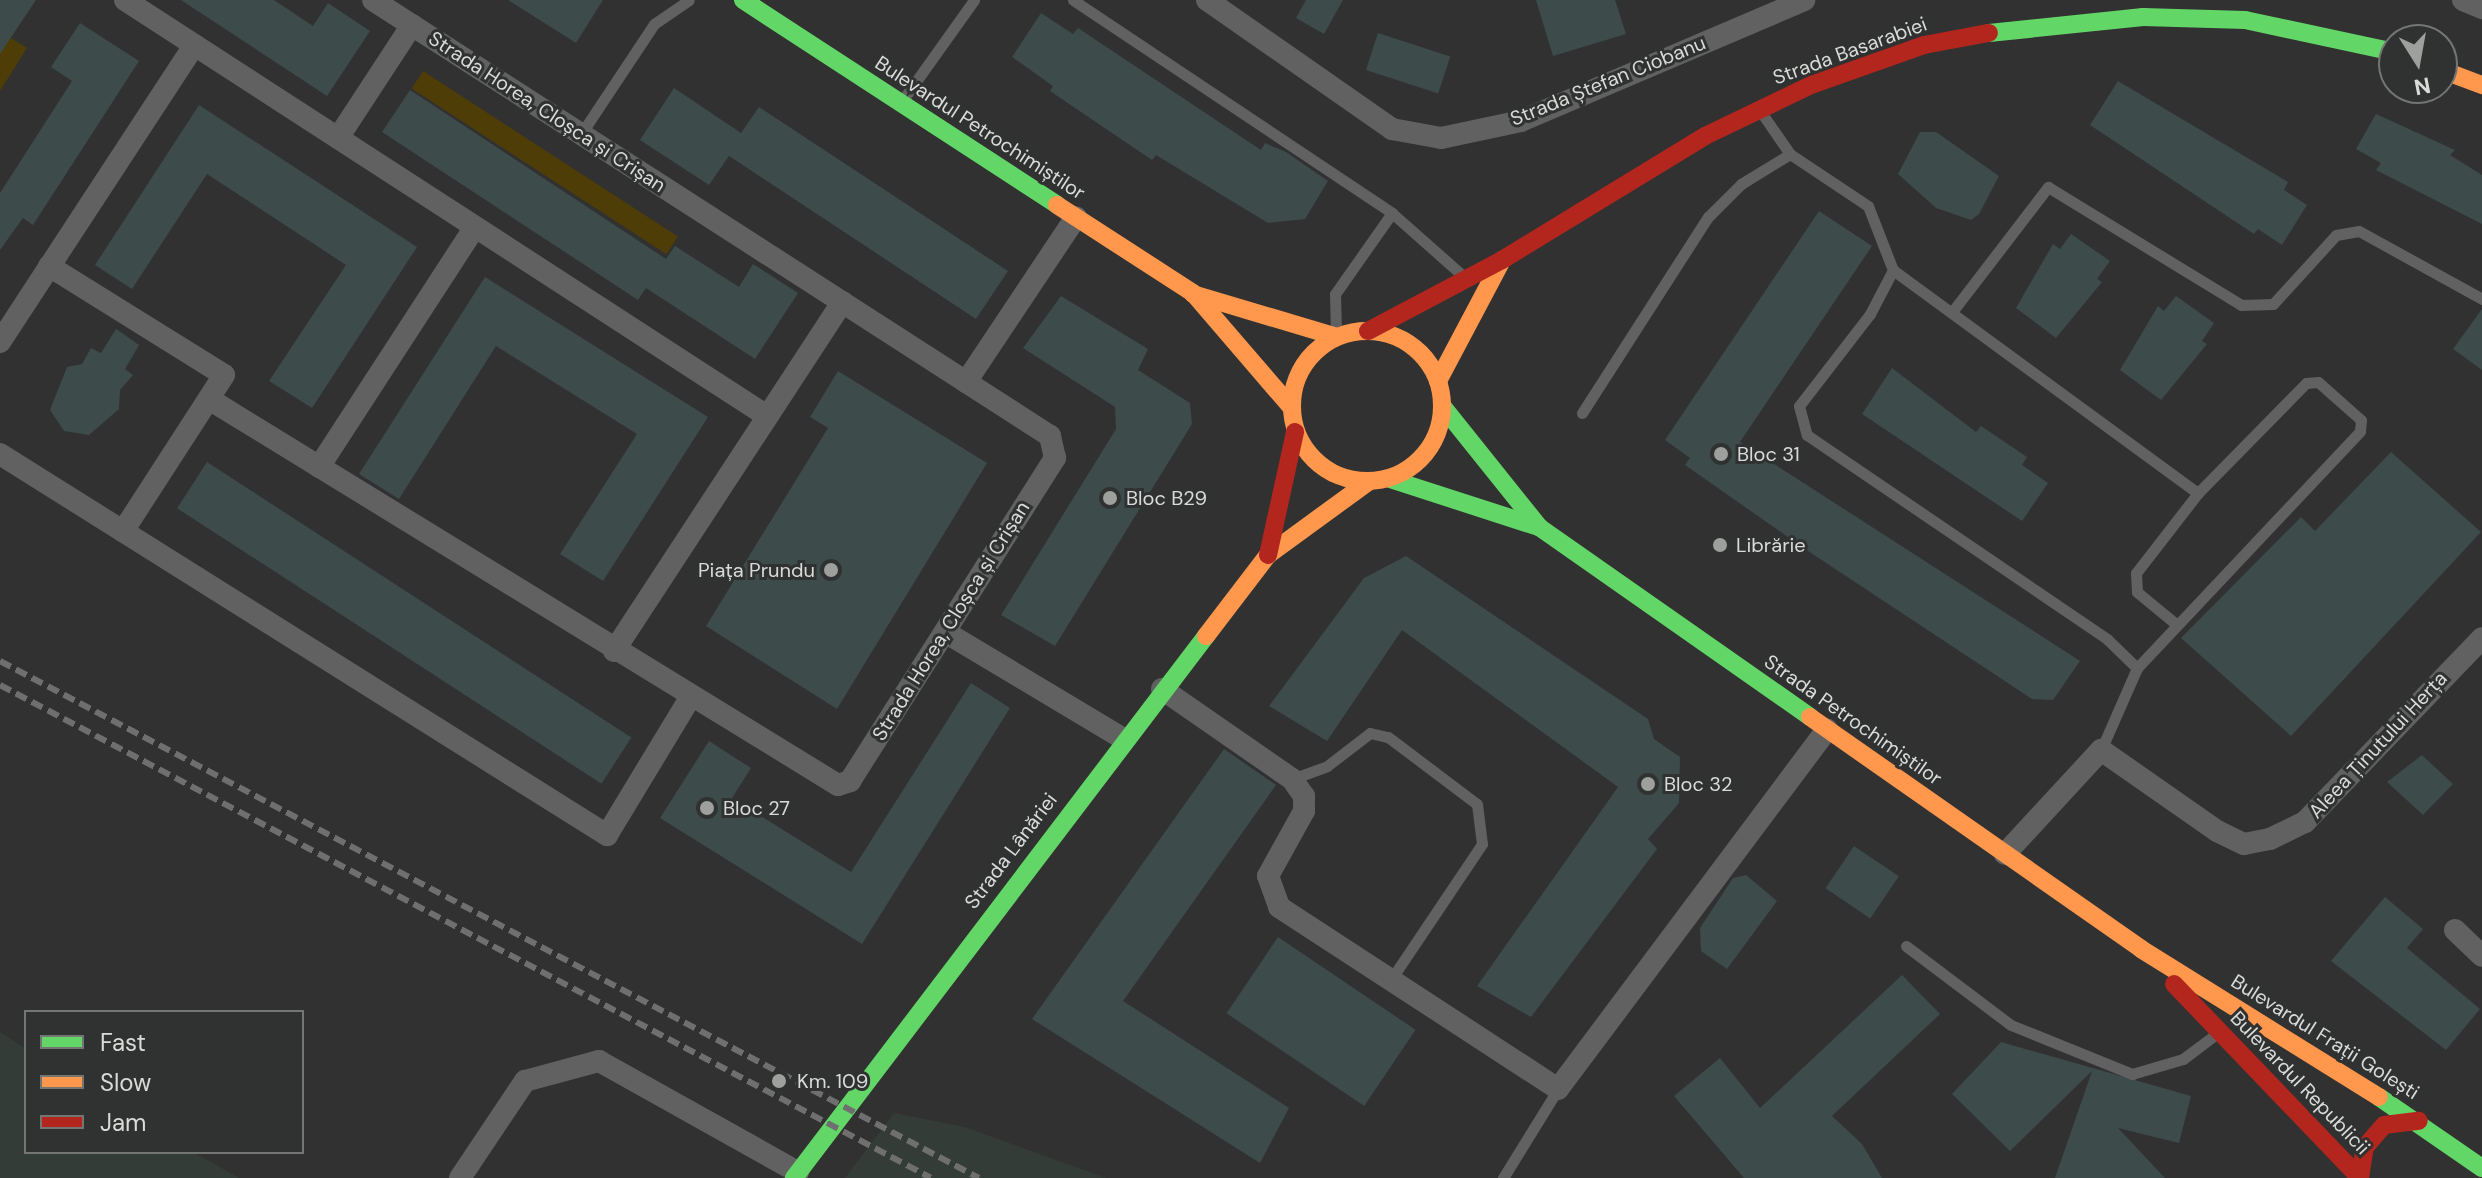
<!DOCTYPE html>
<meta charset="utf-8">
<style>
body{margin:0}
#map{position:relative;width:2482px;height:1178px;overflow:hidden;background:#313131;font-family:"DM Sans",sans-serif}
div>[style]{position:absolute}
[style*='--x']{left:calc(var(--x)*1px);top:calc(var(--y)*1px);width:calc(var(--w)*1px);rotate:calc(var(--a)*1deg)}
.built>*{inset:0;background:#343c37}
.green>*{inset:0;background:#4e3d07;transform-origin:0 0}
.building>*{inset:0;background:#3d4b4a;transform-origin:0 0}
.lane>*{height:11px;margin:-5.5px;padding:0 5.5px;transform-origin:5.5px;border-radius:5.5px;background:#616161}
.street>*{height:22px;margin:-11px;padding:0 11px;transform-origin:11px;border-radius:11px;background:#616161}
.fast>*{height:18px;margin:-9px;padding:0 9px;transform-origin:9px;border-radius:9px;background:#63d668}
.slow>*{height:18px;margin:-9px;padding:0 9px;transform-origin:9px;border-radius:9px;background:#ff974d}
.slow>.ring{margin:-9px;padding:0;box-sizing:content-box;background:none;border:18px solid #ff974d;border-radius:50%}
.jam>*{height:18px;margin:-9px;padding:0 9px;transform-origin:9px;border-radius:9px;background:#b3261e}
.rail>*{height:6px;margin-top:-3px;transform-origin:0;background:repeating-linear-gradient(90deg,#6f6f6f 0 12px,transparent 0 18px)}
.dots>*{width:22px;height:22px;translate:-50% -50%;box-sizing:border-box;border:4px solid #303231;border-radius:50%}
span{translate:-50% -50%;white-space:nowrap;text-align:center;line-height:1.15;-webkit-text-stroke:6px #303231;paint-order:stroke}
.street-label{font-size:20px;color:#d9dbd9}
.poi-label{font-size:20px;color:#d9dbd9}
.left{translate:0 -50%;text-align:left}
.right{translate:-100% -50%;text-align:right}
.legend{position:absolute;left:24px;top:1010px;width:280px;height:144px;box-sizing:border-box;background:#303231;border:2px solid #747674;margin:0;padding:10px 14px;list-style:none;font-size:24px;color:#d9dbd9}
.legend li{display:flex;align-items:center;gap:16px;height:40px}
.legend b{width:40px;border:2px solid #747674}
.north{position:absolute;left:2378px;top:24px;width:80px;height:80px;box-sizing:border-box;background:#303231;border:2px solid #747674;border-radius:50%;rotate:169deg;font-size:22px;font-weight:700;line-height:32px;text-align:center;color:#d9dbd9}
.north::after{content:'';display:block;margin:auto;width:28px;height:36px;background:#9ea09e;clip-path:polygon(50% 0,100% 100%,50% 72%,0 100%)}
</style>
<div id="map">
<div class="built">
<i style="clip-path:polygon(0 1032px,26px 1049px,26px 1152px,193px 1152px,239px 1178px,0 1178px)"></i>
<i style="clip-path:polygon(894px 1113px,965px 1127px,1106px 1178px,845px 1178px)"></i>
</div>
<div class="green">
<i style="clip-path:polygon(0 31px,27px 48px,0 91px)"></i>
<i style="left:423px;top:71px;width:304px;height:21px;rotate:33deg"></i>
</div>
<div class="building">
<i style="clip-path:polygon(0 0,36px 0,0 54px)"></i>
<i style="clip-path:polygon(181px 0,274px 0,313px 26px,328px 3px,370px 31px,327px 96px)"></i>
<i style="clip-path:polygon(508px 0,603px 0,576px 43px)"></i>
<i style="clip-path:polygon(1306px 0,1343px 0,1324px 34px,1296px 18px)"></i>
<i style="clip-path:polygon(1536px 0,1615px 0,1626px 34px,1553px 56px)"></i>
<i style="clip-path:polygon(1041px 13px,1073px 34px,1078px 28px,1261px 150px,1265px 143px,1286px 152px,1328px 181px,1305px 219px,1268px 223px,1156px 155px,1152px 160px,1050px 91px,1053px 86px,1012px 57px)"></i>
<i style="clip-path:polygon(80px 23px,139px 61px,33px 225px,23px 218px,0 250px,0 193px,72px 81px,51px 67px)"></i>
<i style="left:1378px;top:33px;width:76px;height:39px;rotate:18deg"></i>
<i style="clip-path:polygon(2118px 81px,2288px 182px,2284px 190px,2307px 205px,2282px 245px,2258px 229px,2254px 234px,2090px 125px)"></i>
<i style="clip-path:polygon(674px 88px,741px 133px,759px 107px,1008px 271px,976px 319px,729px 156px,709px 185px,640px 140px)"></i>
<i style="clip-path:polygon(410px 90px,666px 259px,675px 246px,739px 287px,753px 264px,798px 293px,755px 359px,646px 288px,638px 300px,382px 132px)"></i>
<i style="clip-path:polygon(199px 105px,417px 247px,312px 408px,269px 381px,346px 265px,207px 174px,132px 289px,95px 265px)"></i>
<i style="clip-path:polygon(2376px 114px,2455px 150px,2450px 155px,2482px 175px,2482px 224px,2376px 170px,2381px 163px,2356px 149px)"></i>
<i style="clip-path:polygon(1920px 132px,1936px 132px,1999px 176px,1979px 214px,1971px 220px,1936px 208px,1898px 174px)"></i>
<i style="clip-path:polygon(1819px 211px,1872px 246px,1740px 442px,2080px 661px,2053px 700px,2032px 699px,1805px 549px,1685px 465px,1690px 458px,1665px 440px)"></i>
<i style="clip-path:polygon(2071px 234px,2110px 261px,2097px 279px,2102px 282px,2056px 338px,2016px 308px,2053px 244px,2060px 249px)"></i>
<i style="clip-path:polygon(485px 277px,708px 417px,603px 581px,560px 554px,637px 434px,496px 346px,399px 499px,359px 474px)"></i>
<i style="clip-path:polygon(1061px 296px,1148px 349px,1138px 370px,1190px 403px,1192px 424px,1055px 646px,1001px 615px,1116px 429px,1115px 407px,1023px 348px)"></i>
<i style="clip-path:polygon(2176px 296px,2214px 323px,2202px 341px,2207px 344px,2161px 400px,2120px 370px,2158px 306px,2164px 311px)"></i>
<i style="clip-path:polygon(2482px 309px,2482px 370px,2453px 349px)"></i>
<i style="clip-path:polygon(116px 329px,139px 345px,125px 369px,133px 375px,120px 390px,119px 409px,89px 435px,64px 431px,50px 410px,67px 367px,82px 364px,91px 348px,101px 353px)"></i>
<i style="clip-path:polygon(1892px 368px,1976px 432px,1981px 426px,2027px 457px,2022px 465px,2048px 483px,2022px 521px,1862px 414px)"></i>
<i style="clip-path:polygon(838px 371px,987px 463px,837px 709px,706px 626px,828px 428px,810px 417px)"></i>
<i style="clip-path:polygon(2391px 452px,2481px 532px,2291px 736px,2181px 638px,2301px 517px,2315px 531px)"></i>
<i style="left:207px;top:462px;width:506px;height:55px;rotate:33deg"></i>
<i style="clip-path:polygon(1406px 556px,1648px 719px,1654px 739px,1680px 757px,1679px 803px,1648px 839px,1657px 849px,1531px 1017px,1477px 986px,1618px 787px,1402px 630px,1327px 741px,1269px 706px,1364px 578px)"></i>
<i style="clip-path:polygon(971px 683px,1010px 708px,862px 944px,660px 818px,709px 741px,751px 768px,732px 798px,851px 872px)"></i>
<i style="clip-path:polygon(1224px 749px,1276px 785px,1123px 1001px,1289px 1108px,1260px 1163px,1032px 1019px)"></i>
<i style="clip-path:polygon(2422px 755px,2453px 784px,2423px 815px,2387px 782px)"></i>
<i style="left:1854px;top:846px;width:54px;height:51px;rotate:34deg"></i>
<i style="clip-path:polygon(1746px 875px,1777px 901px,1727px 969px,1701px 951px,1700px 928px,1733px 878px)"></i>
<i style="clip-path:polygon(2385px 897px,2423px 929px,2407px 948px,2480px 1009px,2446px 1050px,2331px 961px)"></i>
<i style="left:1278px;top:937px;width:166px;height:92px;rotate:34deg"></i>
<i style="clip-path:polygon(1902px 975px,1940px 1014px,1832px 1116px,1862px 1144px,1882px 1178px,1744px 1178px,1674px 1096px,1720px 1058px,1760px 1108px)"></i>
<i style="clip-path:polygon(2001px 1042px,2191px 1096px,2179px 1143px,2118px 1128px,2165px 1178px,2055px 1178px,2092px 1071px,2010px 1151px,1952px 1094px)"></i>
</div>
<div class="lane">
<i style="--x:1073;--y:0;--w:384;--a:33.7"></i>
<i style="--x:1392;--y:213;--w:94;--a:41.5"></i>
<i style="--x:902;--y:101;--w:124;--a:-54.5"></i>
<i style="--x:1761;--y:112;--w:51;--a:55.4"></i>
<i style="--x:1790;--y:154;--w:94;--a:33.7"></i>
<i style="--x:1868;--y:206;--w:69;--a:68.7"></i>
<i style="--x:1893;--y:270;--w:50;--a:117.6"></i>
<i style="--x:1870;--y:314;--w:116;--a:127.7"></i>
<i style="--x:1799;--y:406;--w:30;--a:75"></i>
<i style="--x:1807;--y:435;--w:363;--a:34.2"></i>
<i style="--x:2107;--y:639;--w:42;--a:44"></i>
<i style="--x:2137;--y:668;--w:90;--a:113.7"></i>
<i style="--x:581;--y:134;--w:132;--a:-56.4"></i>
<i style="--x:654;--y:24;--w:42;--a:-34.4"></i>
<i style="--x:1893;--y:270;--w:378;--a:36.2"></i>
<i style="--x:1952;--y:312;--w:158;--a:-52.5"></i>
<i style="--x:2048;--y:187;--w:226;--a:31.4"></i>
<i style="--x:2241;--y:305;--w:32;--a:-2"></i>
<i style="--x:2273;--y:304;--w:93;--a:-47.6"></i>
<i style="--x:2336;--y:235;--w:23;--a:-10"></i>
<i style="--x:2359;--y:231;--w:141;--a:28.9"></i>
<i style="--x:1336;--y:334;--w:40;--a:-91.4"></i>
<i style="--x:1335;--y:294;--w:99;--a:-54.9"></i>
<i style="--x:1582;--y:413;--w:233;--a:-57.3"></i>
<i style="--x:1708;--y:217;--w:47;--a:-45"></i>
<i style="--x:1741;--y:184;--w:57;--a:-31.5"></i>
<i style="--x:2137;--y:668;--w:325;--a:-46.7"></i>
<i style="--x:2360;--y:431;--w:11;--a:-85"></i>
<i style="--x:2361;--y:420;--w:57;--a:-138.5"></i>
<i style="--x:2318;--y:382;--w:12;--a:175"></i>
<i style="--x:2306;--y:383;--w:154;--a:134.5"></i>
<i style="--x:2198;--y:493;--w:101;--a:127.8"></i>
<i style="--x:2136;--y:573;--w:19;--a:87"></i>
<i style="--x:2137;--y:592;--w:50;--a:39.4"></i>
<i style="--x:1292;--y:779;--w:37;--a:-20"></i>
<i style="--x:1327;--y:766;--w:54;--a:-37.5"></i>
<i style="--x:1370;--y:733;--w:18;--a:13"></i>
<i style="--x:1388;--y:737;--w:111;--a:37"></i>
<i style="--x:1477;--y:804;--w:40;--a:82.9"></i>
<i style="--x:1482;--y:844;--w:165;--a:123.9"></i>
<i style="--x:1906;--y:946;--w:131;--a:37"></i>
<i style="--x:2011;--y:1025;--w:131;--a:22"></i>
<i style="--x:2132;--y:1074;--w:53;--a:-16.4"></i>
<i style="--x:2183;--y:1059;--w:41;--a:-37.1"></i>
<i style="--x:1503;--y:1178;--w:105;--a:-58.3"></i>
</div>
<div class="street">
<i style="--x:125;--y:0;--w:765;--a:32.94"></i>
<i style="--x:1207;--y:0;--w:226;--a:34.9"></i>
<i style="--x:1392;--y:129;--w:50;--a:10.4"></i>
<i style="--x:1441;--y:138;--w:82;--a:-12"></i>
<i style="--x:1521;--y:121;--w:308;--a:-23.1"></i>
<i style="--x:2463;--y:0;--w:21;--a:23"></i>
<i style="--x:338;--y:138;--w:135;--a:-56.8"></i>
<i style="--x:49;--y:266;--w:206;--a:31.9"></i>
<i style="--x:224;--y:375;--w:186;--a:122.9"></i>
<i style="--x:0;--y:342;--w:355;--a:-56.8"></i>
<i style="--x:966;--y:382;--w:198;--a:-56.3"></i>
<i style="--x:209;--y:399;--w:738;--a:31.54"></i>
<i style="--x:838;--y:785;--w:13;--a:-18"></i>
<i style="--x:850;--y:781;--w:383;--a:-57.6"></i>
<i style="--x:1055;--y:458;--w:23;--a:-103"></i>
<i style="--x:1050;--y:436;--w:805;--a:-147.22"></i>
<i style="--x:0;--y:454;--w:717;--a:32.12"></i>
<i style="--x:607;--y:835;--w:160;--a:-58.8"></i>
<i style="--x:319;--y:467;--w:286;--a:-57"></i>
<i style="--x:945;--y:632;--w:209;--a:30.9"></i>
<i style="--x:614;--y:651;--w:417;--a:-56.8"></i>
<i style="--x:1162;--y:689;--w:158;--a:34.7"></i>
<i style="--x:1292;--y:779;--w:21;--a:55"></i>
<i style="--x:1304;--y:796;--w:15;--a:90"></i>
<i style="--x:1304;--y:811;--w:74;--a:119"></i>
<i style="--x:1268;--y:876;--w:33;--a:70"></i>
<i style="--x:1279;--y:907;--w:333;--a:33.1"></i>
<i style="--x:1558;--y:1089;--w:449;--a:-53.2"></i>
<i style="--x:2005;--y:854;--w:142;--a:-47.3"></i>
<i style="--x:2101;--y:750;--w:141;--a:34.9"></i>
<i style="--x:2217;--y:831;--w:30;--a:26"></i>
<i style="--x:2244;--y:844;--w:26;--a:-11"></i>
<i style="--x:2270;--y:839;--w:39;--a:-26"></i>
<i style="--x:2305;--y:822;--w:255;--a:-46.1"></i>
<i style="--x:2455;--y:930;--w:37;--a:44"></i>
<i style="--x:460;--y:1178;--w:117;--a:-56.2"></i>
<i style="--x:525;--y:1081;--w:77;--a:-15.1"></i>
<i style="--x:599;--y:1061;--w:228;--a:29.2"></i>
</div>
<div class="fast">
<i style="--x:743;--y:0;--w:375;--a:33.1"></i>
<i style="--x:1989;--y:33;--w:155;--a:-5.9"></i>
<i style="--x:2143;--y:17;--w:102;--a:1.7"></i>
<i style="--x:2245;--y:20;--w:152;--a:12.1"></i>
<i style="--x:1443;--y:407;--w:154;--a:51.3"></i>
<i style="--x:1539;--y:527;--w:331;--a:35"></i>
<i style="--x:1390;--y:479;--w:157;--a:17.9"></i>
<i style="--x:2379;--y:1097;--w:125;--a:34.6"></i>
<i style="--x:794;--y:1178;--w:681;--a:-52.76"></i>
</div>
<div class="slow">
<i style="--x:2442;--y:70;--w:43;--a:20.6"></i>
<i style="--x:1057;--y:205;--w:162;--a:32.9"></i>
<i style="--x:1193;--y:293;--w:150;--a:49.3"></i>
<i style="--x:1193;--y:294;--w:150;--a:16.6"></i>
<i class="ring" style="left:1292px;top:331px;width:132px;height:132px"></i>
<i style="--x:1438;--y:381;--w:137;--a:-62.1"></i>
<i style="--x:1206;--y:636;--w:102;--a:-52.6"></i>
<i style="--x:1268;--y:555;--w:124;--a:-36.1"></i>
<i style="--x:1810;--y:717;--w:404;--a:35"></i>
<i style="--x:2141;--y:949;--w:280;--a:31.9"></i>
</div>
<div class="jam">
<i style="--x:1368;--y:331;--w:152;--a:-27.9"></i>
<i style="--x:1502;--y:260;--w:238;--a:-31.4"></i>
<i style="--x:1705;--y:136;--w:118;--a:-25.7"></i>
<i style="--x:1811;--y:85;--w:120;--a:-19.5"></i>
<i style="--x:1924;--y:45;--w:66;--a:-10.5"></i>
<i style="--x:1268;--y:555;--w:126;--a:-77.6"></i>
<i style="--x:2174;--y:984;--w:269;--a:46.2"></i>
<i style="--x:2360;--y:1178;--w:31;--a:-81"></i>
<i style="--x:2365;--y:1147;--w:29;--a:-49"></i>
<i style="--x:2384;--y:1125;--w:35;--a:-7"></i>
</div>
<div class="rail">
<i style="--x:0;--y:661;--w:1107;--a:27.84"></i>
<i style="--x:0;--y:685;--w:1053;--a:27.9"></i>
</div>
<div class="dots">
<i style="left:1721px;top:454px;background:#9ea09e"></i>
<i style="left:1110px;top:498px;background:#9ea09e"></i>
<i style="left:1720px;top:545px;background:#9ea09e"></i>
<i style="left:831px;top:570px;background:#9ea09e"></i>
<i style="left:1648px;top:784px;background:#9ea09e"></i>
<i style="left:707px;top:808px;background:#9ea09e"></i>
<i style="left:779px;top:1081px;background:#9ea09e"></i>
</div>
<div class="street-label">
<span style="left:1850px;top:51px;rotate:-20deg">Strada Basarabiei</span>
<span style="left:1608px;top:81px;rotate:-22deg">Strada Ștefan Ciobanu</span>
<span style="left:547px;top:112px;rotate:33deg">Strada Horea, Cloșca și Crișan</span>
<span style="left:980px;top:128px;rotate:33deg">Bulevardul Petrochimiștilor</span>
<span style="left:951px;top:621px;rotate:-58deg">Strada Horea, Cloșca și Crișan</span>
<span style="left:1853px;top:720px;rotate:35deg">Strada Petrochimiștilor</span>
<span style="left:2378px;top:745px;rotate:-47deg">Aleea Ținutului Herța</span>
<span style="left:1011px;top:851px;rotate:-53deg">Strada Lânăriei</span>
<span style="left:2325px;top:1037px;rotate:32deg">Bulevardul Frații Golești</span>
<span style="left:2300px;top:1083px;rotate:46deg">Bulevardul Republicii</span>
</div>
<div class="poi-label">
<span class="left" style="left:1737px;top:454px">Bloc 31</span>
<span class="left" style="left:1126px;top:498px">Bloc B29</span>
<span class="left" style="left:1736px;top:545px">Librărie</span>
<span class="right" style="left:815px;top:570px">Piața Prundu</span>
<span class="left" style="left:1664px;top:784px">Bloc 32</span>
<span class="left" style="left:723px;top:808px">Bloc 27</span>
<span class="left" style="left:797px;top:1081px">Km. 109</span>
</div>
<ul class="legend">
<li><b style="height:10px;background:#63d668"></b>Fast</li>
<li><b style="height:10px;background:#ff974d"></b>Slow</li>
<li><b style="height:10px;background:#b3261e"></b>Jam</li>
</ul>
<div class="north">N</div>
</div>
